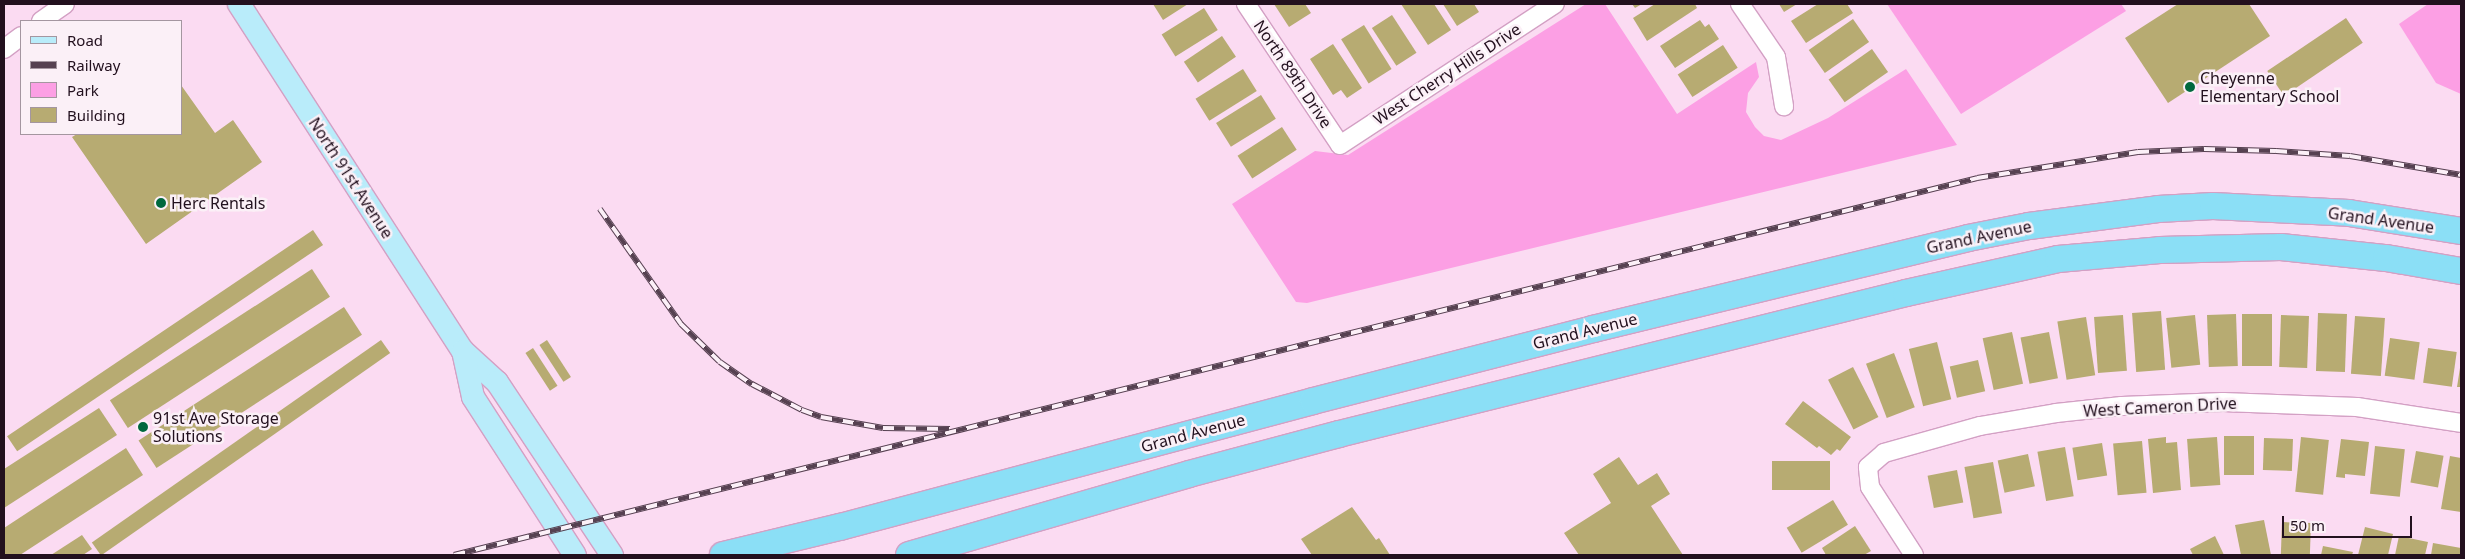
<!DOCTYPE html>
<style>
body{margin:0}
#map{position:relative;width:2465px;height:559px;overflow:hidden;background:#fbdbf2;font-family:"Noto Sans",sans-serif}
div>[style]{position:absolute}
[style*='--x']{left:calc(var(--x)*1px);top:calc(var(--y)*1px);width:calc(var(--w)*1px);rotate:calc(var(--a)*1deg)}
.green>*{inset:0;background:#fc9fe4}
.building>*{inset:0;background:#b7ab72;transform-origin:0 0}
.roads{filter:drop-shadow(1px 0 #d3a0c4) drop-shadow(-1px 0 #d3a0c4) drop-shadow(0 1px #d3a0c4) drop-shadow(0 -1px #d3a0c4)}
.minor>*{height:18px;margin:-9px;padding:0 9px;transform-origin:9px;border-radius:9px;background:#fff}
.major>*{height:22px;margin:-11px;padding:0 11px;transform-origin:11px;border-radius:11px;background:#b9ecfa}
.highway>*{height:26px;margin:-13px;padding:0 13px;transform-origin:13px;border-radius:13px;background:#8bdff6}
.rail>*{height:5.5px;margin-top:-2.75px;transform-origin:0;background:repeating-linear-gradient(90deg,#fbf0f7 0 11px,#564151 0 22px);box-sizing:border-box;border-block:1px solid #564151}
.dots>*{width:14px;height:14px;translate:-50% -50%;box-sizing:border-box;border:2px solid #fbf0f7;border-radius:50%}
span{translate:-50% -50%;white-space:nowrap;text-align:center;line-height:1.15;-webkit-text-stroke:5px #fbf0f7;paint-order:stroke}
.street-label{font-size:16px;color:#22101e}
.poi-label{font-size:16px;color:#22101e}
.left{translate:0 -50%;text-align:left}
.frame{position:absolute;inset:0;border:5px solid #22101e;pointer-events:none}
.legend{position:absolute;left:20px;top:20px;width:162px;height:115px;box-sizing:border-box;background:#fbf0f7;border:1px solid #a496a0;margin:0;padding:6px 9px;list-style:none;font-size:15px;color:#22101e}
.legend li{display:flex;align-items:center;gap:10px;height:25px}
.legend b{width:25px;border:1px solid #a496a0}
.scale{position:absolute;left:2282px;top:516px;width:130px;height:22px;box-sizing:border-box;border:2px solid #22101e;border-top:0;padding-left:6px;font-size:15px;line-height:18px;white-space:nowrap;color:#22101e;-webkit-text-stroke:4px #fbf0f7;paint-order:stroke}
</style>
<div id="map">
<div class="green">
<i style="clip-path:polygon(1586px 4px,1605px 4px,1677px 114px,1756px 62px,1759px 77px,1748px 93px,1746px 112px,1755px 127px,1764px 136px,1781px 140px,1828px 118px,1906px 69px,1957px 145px,1307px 303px,1296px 302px,1232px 204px,1315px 151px,1348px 155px)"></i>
<i style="clip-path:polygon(1887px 4px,2121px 4px,2126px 11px,1961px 114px)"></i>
<i style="clip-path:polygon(2428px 4px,2461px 4px,2461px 94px,2436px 83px,2399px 24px)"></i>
</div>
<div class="building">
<i style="clip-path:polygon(1153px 4px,1188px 4px,1163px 20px)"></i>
<i style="clip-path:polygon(1274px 4px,1305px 4px,1311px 13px,1289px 27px)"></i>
<i style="clip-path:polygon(1401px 4px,1434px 4px,1451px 30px,1428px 45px)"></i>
<i style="clip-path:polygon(1443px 4px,1474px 4px,1479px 12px,1457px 26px)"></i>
<i style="clip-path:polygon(1632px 4px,1642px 4px,1635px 8px)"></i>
<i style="clip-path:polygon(1655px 4px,1695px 4px,1697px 8px,1647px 41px,1633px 18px)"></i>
<i style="clip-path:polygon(1779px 4px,1797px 4px,1784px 12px)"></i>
<i style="clip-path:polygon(1818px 4px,1847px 4px,1853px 13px,1806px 43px,1791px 21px)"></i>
<i style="clip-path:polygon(2178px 4px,2249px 4px,2270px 36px,2168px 103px,2125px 38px)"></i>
<i style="left:1204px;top:8px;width:26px;height:50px;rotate:58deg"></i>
<i style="left:1392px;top:15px;width:45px;height:24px;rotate:57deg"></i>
<i style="left:2346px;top:18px;width:30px;height:95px;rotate:56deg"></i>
<i style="left:1853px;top:19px;width:28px;height:54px;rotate:55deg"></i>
<i style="clip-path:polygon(1700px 20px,1705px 27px,1709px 24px,1719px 39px,1675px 68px,1660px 46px)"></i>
<i style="left:1364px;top:25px;width:52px;height:27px;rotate:58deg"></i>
<i style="left:1222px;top:36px;width:25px;height:46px;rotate:56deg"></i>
<i style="clip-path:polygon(1333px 44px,1362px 88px,1347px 98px,1341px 90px,1333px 95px,1310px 59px)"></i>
<i style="left:1723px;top:45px;width:27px;height:54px;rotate:57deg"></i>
<i style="left:1872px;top:49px;width:28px;height:53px;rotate:55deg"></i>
<i style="left:1243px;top:69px;width:26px;height:56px;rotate:58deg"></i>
<i style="clip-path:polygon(181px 85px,215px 133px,233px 120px,262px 162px,146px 244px,72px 137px,77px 134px,181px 134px)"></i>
<i style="left:1261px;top:95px;width:28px;height:53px;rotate:58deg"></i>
<i style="left:1282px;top:127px;width:27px;height:53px;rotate:57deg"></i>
<i style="left:313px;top:230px;width:18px;height:369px;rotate:56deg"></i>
<i style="left:312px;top:269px;width:33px;height:241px;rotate:57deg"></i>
<i style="left:344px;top:307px;width:33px;height:245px;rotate:57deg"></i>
<i style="left:2161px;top:311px;width:59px;height:29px;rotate:86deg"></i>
<i style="left:2318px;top:313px;width:29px;height:58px;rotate:2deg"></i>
<i style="left:2236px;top:314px;width:52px;height:29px;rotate:88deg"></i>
<i style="left:2242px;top:314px;width:30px;height:52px"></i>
<i style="left:2123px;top:315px;width:56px;height:29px;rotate:86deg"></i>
<i style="left:2195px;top:315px;width:50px;height:29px;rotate:84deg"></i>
<i style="left:2281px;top:315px;width:28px;height:52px;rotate:2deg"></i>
<i style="left:2355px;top:316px;width:30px;height:58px;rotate:4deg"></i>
<i style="left:2086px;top:317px;width:59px;height:29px;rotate:81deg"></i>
<i style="left:2012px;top:332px;width:53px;height:30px;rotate:78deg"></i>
<i style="left:2049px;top:332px;width:47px;height:29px;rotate:79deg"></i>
<i style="left:2390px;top:338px;width:30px;height:38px;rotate:8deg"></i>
<i style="left:381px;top:340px;width:16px;height:353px;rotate:55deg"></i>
<i style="left:547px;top:340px;width:44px;height:9px;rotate:57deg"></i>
<i style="left:1937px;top:342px;width:59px;height:29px;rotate:76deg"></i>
<i style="left:533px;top:348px;width:45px;height:9px;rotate:57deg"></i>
<i style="left:2428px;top:348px;width:29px;height:35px;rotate:8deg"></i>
<i style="left:1894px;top:353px;width:58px;height:30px;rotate:69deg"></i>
<i style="left:1978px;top:360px;width:32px;height:29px;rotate:77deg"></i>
<i style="left:1853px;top:367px;width:56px;height:28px;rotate:63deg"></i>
<i style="clip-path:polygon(2460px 368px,2461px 368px,2461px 387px,2457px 387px)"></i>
<i style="clip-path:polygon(1803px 401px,1851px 437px,1840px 451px,1837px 449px,1831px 455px,1819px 446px,1817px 448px,1785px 424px)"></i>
<i style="clip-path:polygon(99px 408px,117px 435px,4px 508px,4px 469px)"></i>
<i style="left:2254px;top:436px;width:39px;height:30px;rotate:90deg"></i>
<i style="clip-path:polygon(2166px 437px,2166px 443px,2177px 442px,2181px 490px,2153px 493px,2148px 439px)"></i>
<i style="left:2217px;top:437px;width:48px;height:30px;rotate:86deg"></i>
<i style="left:2301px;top:437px;width:28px;height:55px;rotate:6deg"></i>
<i style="left:2264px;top:438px;width:29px;height:32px;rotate:2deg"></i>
<i style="clip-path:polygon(2341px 439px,2369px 442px,2365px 476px,2345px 474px,2345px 478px,2336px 477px)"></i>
<i style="left:2142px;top:441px;width:52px;height:29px;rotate:85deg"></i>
<i style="left:2102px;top:443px;width:33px;height:30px;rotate:81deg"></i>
<i style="left:2375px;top:446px;width:30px;height:48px;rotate:6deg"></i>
<i style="left:2065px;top:447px;width:50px;height:28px;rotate:80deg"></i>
<i style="clip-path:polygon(126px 448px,143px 475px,20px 555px,4px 555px,4px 528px)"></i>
<i style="left:2416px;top:451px;width:28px;height:32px;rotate:10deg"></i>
<i style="left:2028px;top:454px;width:33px;height:31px;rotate:78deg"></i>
<i style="clip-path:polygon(2450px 456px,2461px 458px,2461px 512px,2441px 509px)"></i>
<i style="clip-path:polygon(1619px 457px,1638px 485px,1657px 473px,1670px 494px,1651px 506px,1683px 555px,1579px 555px,1564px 533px,1611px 503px,1593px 474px)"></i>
<i style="left:1830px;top:461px;width:29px;height:58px;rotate:90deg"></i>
<i style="left:1993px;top:462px;width:52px;height:29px;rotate:80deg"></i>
<i style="left:1957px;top:470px;width:33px;height:30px;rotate:79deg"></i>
<i style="left:1833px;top:500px;width:29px;height:54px;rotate:59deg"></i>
<i style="clip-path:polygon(1352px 507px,1376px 540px,1379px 538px,1390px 555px,1312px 555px,1301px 539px)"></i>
<i style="clip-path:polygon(2264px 520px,2271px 555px,2241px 555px,2235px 525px)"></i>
<i style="left:2282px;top:522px;width:29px;height:33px;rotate:2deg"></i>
<i style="clip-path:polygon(1855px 526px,1871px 551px,1864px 555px,1826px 555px,1822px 548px)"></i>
<i style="clip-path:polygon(2365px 527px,2393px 534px,2388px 555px,2358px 555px)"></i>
<i style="clip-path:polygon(82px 535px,92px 549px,83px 555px,51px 555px)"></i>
<i style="clip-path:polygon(2215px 536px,2224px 555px,2193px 555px,2190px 549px)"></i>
<i style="clip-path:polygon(2399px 536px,2428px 542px,2425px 555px,2395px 555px)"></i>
<i style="clip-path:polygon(2433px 543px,2461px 548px,2460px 555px,2431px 555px)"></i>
<i style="clip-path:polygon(2323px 546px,2353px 552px,2352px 555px,2321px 555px)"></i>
</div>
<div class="roads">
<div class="minor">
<i style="--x:1246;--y:4;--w:169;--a:56.3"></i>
<i style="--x:1340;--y:145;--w:257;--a:-33.3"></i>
<i style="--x:1740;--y:4;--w:64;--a:55.8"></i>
<i style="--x:1776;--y:57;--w:50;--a:80.7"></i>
<i style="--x:41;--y:21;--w:29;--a:-35"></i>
<i style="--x:4;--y:49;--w:21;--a:-37"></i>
<i style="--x:1914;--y:555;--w:81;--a:-122.9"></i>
<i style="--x:1870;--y:487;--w:20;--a:-96"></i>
<i style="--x:1868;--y:467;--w:21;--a:-41"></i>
<i style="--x:1884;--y:453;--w:100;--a:-15.7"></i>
<i style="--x:1980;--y:426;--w:77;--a:-9.7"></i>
<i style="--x:2056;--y:413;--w:66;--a:-6.1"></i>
<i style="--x:2122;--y:406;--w:101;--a:-2.3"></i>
<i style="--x:2223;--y:402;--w:134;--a:2.1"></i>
<i style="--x:2357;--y:407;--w:105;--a:8.7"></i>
</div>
<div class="major">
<i style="--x:239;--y:4;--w:413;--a:57.2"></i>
<i style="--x:463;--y:351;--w:46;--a:42.4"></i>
<i style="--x:497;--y:382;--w:208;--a:56.4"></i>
<i style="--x:463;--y:351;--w:47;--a:77.7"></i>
<i style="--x:473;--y:397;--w:188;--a:57.2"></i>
</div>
<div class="highway">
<i style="--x:723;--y:555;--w:120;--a:-13.5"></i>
<i style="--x:840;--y:527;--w:489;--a:-14.9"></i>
<i style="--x:1313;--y:401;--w:289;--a:-14.4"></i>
<i style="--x:1593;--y:329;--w:386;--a:-13.6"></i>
<i style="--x:1968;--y:238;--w:62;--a:-11.1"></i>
<i style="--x:2029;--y:226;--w:130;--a:-7.5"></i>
<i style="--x:2158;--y:209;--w:55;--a:-3.1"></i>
<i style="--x:2213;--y:206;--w:136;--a:2.9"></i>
<i style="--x:2349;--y:213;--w:113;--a:9.1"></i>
<i style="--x:909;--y:555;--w:291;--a:-16.1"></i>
<i style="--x:1189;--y:474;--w:155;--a:-14.9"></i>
<i style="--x:1339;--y:434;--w:584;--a:-13.96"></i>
<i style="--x:1906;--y:293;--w:156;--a:-12.6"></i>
<i style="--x:2058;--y:259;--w:102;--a:-5"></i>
<i style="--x:2160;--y:250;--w:121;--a:-1.4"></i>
<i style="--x:2281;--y:247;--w:106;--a:6"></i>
<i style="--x:2386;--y:258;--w:76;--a:9.8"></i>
</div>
</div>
<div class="rail">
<i style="--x:600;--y:209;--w:141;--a:54.8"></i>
<i style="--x:681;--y:324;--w:54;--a:44.3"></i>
<i style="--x:720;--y:362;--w:39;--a:35"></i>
<i style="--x:752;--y:384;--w:56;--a:27.5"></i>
<i style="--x:802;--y:410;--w:20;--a:20"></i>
<i style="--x:821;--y:417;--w:63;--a:10.1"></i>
<i style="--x:883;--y:428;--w:67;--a:0.9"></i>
<i style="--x:454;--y:555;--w:1569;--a:-13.9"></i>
<i style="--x:1977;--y:178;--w:163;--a:-9.2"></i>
<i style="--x:2138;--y:152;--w:66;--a:-2.6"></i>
<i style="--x:2204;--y:149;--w:72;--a:1.6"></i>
<i style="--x:2276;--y:151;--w:74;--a:3.9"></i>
<i style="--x:2350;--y:156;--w:113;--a:9.7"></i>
</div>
<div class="dots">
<i style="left:2190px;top:87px;background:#00683e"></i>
<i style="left:161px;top:203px;background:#00683e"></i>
<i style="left:143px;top:427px;background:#00683e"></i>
</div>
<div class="street-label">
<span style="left:1293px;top:74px;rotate:56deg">North 89th Drive</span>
<span style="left:1447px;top:74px;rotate:-33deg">West Cherry Hills Drive</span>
<span style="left:351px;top:178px;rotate:57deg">North 91st Avenue</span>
<span style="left:2381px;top:220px;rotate:8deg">Grand Avenue</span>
<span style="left:1979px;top:237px;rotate:-12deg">Grand Avenue</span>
<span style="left:1585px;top:331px;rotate:-14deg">Grand Avenue</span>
<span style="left:2160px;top:407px;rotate:-3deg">West Cameron Drive</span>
<span style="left:1193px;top:433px;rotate:-15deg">Grand Avenue</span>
</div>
<div class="poi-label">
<span class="left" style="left:2200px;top:87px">Cheyenne<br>Elementary School</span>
<span class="left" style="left:171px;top:203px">Herc Rentals</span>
<span class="left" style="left:153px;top:427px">91st Ave Storage<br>Solutions</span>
</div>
<div class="frame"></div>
<ul class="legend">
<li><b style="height:6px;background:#b9ecfa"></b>Road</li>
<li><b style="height:6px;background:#564151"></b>Railway</li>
<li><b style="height:14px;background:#fc9fe4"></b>Park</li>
<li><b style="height:14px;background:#b7ab72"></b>Building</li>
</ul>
<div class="scale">50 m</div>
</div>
